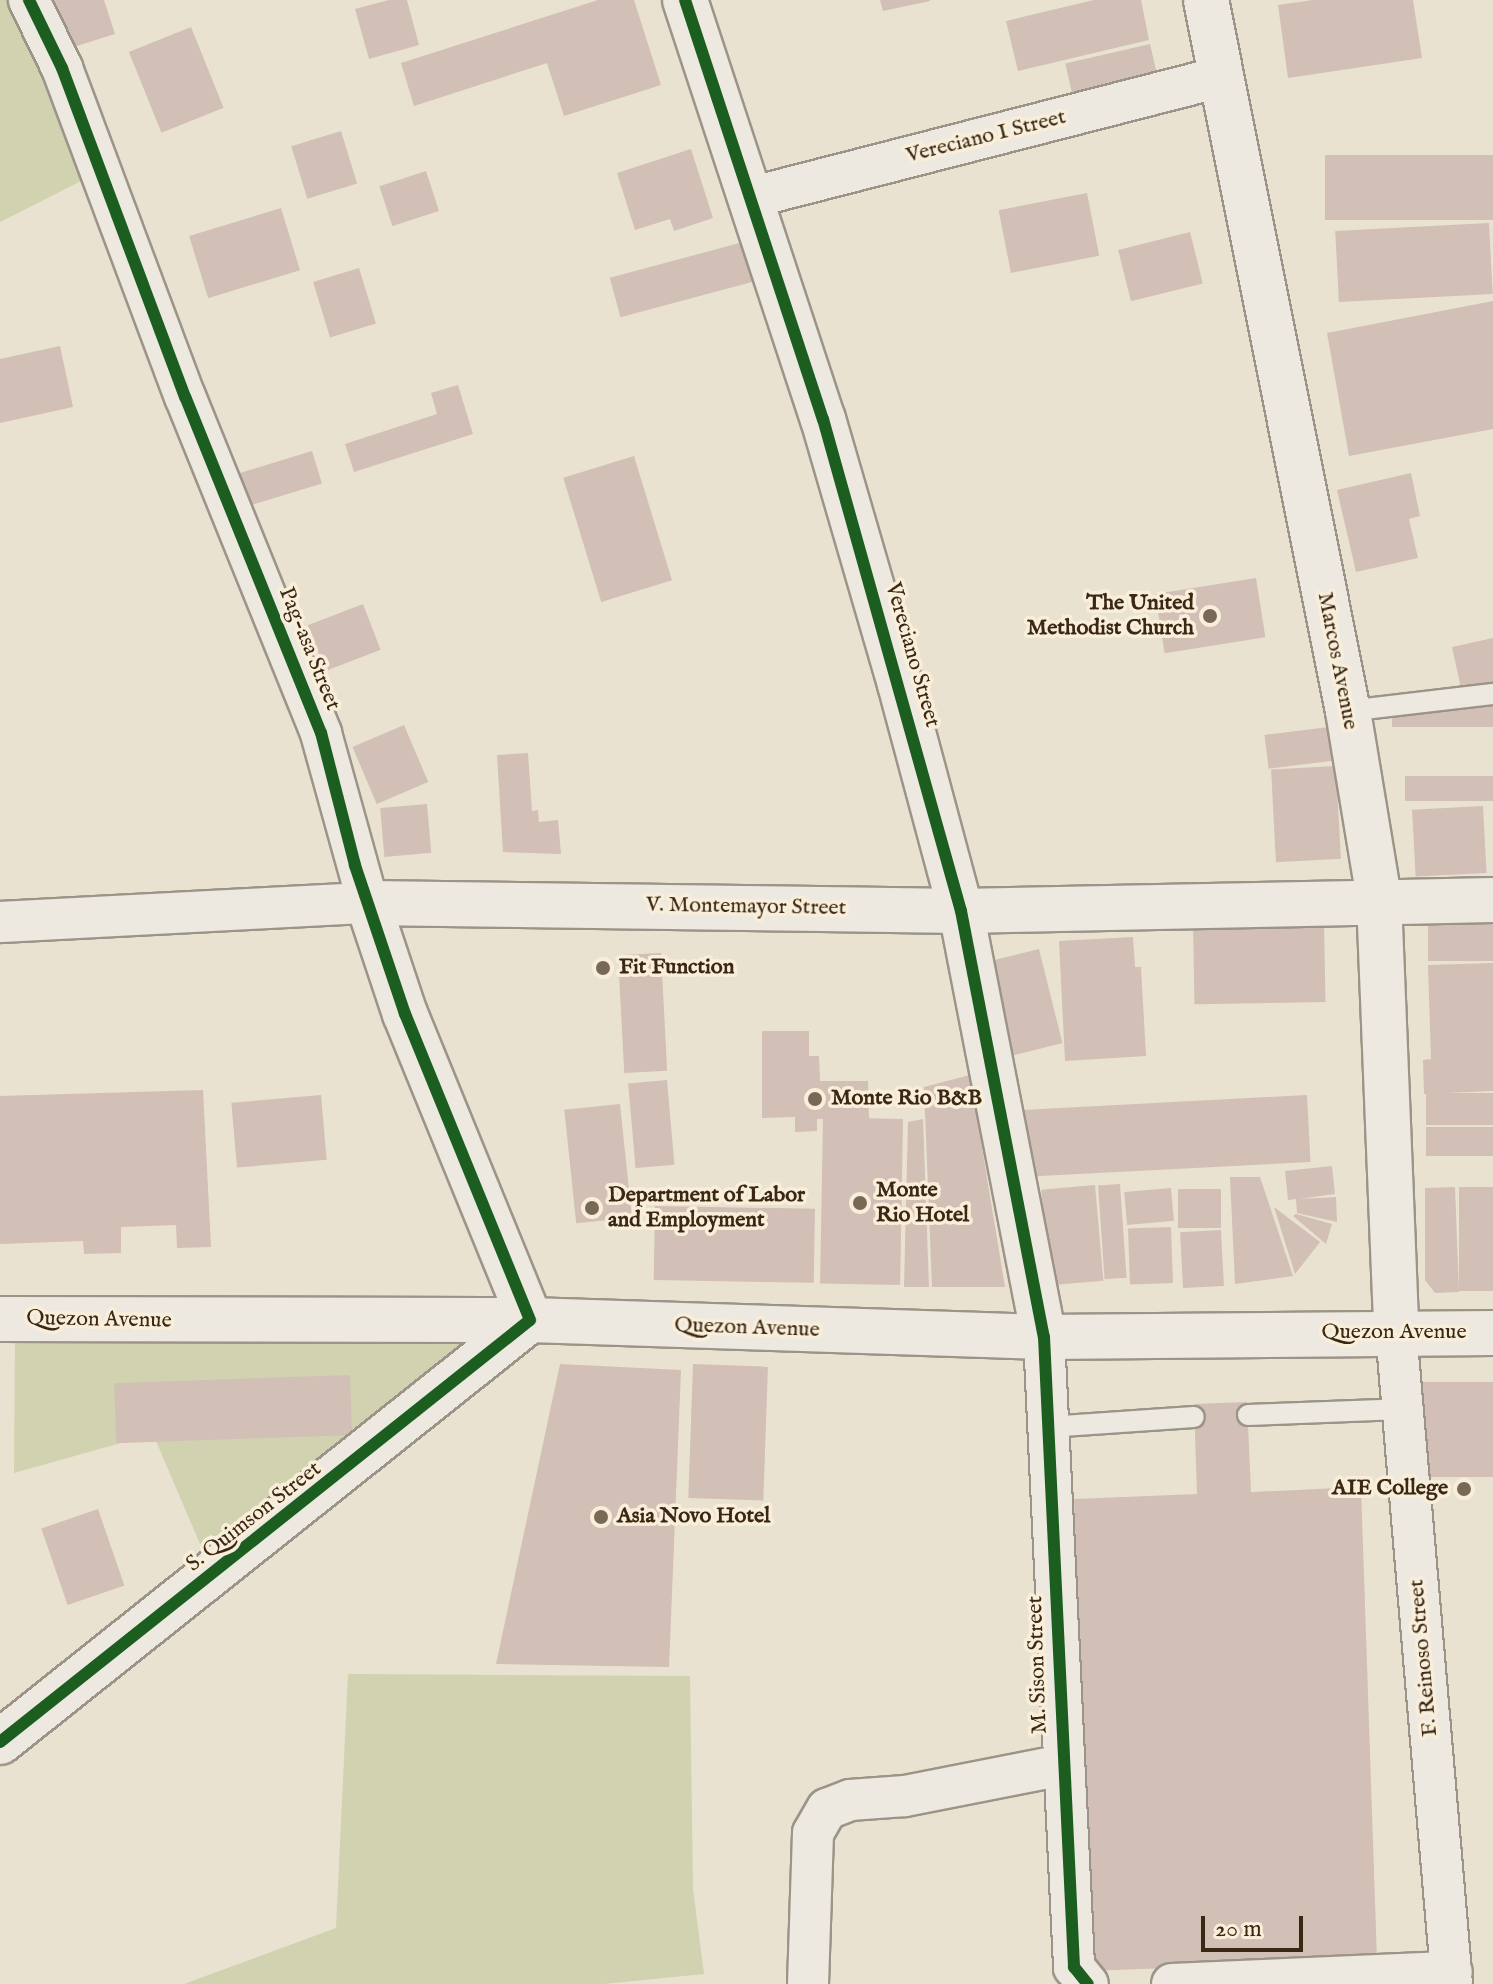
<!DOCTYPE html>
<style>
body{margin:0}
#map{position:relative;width:1493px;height:1984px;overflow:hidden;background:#eae2d0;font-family:"IM FELL English",serif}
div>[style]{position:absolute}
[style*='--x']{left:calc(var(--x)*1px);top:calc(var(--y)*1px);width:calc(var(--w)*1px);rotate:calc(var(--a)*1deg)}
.green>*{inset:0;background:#d0d2b0}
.building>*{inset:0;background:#d2bfb6;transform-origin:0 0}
.roads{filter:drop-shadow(2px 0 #9c9488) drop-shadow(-2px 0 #9c9488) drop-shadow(0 2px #9c9488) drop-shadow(0 -2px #9c9488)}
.lane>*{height:20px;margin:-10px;padding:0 10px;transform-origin:10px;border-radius:10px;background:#ede9e0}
.street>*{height:40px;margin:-20px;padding:0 20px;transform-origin:20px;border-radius:20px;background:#ede9e0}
.secondary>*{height:44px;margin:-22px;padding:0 22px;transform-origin:22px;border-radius:22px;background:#ede9e0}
.cycleway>*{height:12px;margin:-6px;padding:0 6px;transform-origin:6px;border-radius:6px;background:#1b5e20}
.dots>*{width:22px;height:22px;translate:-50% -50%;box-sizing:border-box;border:4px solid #f8eed9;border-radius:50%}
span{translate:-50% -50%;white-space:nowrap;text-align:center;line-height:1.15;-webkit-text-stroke:7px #f8eed9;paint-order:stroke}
.street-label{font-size:22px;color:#3a2714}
.poi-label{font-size:22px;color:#3a2714;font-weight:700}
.right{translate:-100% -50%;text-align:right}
.left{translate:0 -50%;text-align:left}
.scale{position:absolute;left:1201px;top:1916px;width:102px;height:36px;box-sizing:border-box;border:4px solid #3a2714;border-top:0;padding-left:10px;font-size:24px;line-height:28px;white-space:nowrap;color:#3a2714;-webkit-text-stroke:6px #f8eed9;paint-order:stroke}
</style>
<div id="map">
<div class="green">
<i style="clip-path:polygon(0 0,29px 0,101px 171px,0 222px)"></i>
<i style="clip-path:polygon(15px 1333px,474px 1335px,386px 1414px,203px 1551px,153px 1434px,14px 1473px)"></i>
<i style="clip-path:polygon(348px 1674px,690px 1676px,693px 1889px,704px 1974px,604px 1984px,184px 1984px,336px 1928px)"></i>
</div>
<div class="building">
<i style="clip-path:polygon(52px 0,104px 0,115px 34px,67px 49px)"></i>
<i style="clip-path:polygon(389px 0,407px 0,419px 45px,369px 59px,355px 9px)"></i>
<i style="clip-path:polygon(598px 0,634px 0,661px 85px,564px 116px,547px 63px,414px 106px,401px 63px)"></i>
<i style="clip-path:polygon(880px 0,930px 0,930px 1px,883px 11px)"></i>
<i style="clip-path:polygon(1094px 0,1141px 0,1149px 40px,1018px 71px,1006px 21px)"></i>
<i style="clip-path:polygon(1313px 0,1413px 0,1422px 58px,1288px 78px,1278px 5px)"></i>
<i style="left:191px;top:27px;width:87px;height:67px;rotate:68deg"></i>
<i style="left:1150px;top:44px;width:36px;height:87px;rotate:77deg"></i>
<i style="left:341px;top:131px;width:55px;height:52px;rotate:73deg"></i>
<i style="clip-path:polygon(691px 149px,713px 218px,674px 231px,670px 219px,635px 230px,617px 173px)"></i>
<i style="left:1493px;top:155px;width:65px;height:168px;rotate:90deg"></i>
<i style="left:426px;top:171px;width:42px;height:49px;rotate:72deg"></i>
<i style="left:1087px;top:193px;width:64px;height:90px;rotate:79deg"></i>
<i style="left:281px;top:208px;width:65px;height:96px;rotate:73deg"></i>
<i style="left:1489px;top:223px;width:71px;height:154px;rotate:87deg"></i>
<i style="left:1190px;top:232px;width:53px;height:74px;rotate:76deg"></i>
<i style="left:747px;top:241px;width:41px;height:142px;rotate:75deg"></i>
<i style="left:359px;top:268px;width:58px;height:48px;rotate:73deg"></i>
<i style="clip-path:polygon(1493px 301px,1493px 429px,1349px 456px,1327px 333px)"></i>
<i style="clip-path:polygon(60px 346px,73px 407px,0 423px,0 359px)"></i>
<i style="clip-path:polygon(458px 385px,473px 434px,354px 472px,345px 444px,437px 414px,431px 393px)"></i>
<i style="left:312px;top:451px;width:34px;height:77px;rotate:73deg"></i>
<i style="left:634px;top:456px;width:130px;height:74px;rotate:73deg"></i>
<i style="clip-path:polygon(1411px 473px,1420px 516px,1409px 519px,1418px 558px,1356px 572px,1337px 490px)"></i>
<i style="left:1256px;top:578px;width:60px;height:102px;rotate:81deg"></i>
<i style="left:363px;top:604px;width:49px;height:59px;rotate:69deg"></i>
<i style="clip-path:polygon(1493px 638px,1493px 686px,1462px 693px,1452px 647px)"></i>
<i style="left:1493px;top:705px;width:22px;height:101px;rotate:90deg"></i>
<i style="left:404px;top:725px;width:62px;height:56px;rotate:67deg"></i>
<i style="left:1329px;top:727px;width:34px;height:65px;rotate:83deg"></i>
<i style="clip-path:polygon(528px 753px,532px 811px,538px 810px,539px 822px,558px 820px,561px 854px,503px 852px,497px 755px)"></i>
<i style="left:1336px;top:766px;width:93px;height:65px;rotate:87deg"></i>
<i style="left:1493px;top:776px;width:25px;height:88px;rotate:90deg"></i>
<i style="left:427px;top:804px;width:49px;height:47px;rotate:85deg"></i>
<i style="left:1483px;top:806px;width:67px;height:71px;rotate:87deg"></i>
<i style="left:1493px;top:915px;width:46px;height:65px;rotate:90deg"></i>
<i style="left:1324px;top:919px;width:83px;height:131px;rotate:89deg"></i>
<i style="clip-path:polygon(1133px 937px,1135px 967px,1141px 967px,1146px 1056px,1065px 1061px,1059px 941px)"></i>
<i style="left:1039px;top:949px;width:97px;height:53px;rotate:76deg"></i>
<i style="left:661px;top:953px;width:118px;height:43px;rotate:87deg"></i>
<i style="clip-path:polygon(1493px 963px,1493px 1091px,1424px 1094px,1423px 1060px,1431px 1059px,1428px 965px)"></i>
<i style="clip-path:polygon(762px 1031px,809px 1031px,809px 1056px,819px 1056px,820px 1081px,868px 1081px,869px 1119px,817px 1119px,817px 1131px,795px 1132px,795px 1117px,762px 1118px)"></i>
<i style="clip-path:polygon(970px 1075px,1005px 1287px,932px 1287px,924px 1087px)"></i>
<i style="left:667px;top:1080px;width:85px;height:39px;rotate:85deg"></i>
<i style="clip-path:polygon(203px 1090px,211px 1247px,177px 1248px,176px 1225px,121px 1227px,121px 1253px,84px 1254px,83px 1241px,0 1244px,0 1096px)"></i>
<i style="left:1493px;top:1093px;width:32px;height:67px;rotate:90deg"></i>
<i style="left:321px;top:1095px;width:65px;height:90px;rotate:85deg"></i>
<i style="left:1307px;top:1095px;width:67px;height:290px;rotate:87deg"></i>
<i style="left:620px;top:1104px;width:114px;height:56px;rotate:84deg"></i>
<i style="left:903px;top:1119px;width:166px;height:80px;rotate:91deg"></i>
<i style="clip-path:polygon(923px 1119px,929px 1287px,904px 1287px,908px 1122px)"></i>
<i style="left:1493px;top:1127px;width:29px;height:67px;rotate:90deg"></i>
<i style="clip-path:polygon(1332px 1166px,1335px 1194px,1299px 1199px,1336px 1197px,1337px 1222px,1297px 1213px,1296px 1199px,1288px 1200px,1285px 1171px)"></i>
<i style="clip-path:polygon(1230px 1177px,1260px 1177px,1293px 1276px,1235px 1284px)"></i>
<i style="left:1120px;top:1184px;width:94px;height:22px;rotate:86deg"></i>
<i style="left:1095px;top:1185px;width:96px;height:54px;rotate:85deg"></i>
<i style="clip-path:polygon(1455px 1187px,1459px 1292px,1435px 1293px,1425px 1280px,1425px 1188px)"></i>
<i style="left:1493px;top:1187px;width:104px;height:34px;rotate:90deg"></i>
<i style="left:1171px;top:1188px;width:33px;height:47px;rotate:85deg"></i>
<i style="left:1178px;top:1189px;width:43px;height:39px"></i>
<i style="left:655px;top:1206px;width:160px;height:74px;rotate:1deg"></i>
<i style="clip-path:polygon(1274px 1207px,1320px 1242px,1295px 1274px)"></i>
<i style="clip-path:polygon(1296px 1214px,1332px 1224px,1326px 1244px,1293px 1216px)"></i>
<i style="left:1171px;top:1227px;width:56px;height:43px;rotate:88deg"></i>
<i style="left:1221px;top:1230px;width:56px;height:41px;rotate:87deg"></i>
<i style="clip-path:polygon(560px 1364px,681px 1370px,669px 1667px,496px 1664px)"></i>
<i style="left:693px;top:1364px;width:75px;height:134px;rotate:2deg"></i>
<i style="left:350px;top:1375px;width:60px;height:236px;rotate:88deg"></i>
<i style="left:1493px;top:1382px;width:95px;height:70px;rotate:90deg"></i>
<i style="clip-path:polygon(1247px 1402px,1251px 1492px,1361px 1487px,1377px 1960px,1090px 1971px,1074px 1499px,1197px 1494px,1194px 1404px)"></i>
<i style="left:98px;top:1509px;width:81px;height:60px;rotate:71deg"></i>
</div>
<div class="roads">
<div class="lane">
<i style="--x:1348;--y:711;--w:146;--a:-6.7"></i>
<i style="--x:1248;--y:1415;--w:153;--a:-2.2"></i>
<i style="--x:1048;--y:1427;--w:146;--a:-3.9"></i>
</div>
<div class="street">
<i style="--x:749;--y:198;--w:489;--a:-14.4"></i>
<i style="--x:0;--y:922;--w:368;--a:-3"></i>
<i style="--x:368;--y:903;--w:176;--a:-105.5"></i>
<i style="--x:321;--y:733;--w:362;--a:-112"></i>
<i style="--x:185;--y:397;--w:351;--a:-110.5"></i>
<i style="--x:62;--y:68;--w:76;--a:-115.9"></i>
<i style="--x:1396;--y:1331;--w:655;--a:85.1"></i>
<i style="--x:1044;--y:1337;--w:631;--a:87.27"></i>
<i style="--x:1074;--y:1967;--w:22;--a:51"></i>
<i style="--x:808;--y:1984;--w:151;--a:-88.1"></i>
<i style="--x:813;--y:1833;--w:28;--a:-60"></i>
<i style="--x:827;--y:1809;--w:25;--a:-21"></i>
<i style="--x:850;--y:1800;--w:55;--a:-4.2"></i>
<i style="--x:905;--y:1796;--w:161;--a:-11.1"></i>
<i style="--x:1172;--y:1984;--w:280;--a:-2.5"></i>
</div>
<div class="secondary">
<i style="--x:685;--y:0;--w:441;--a:71.8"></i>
<i style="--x:823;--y:419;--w:276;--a:73.8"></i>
<i style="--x:900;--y:684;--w:235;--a:75"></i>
<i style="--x:961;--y:911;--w:434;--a:79"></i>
<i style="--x:1206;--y:0;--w:725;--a:78.71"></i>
<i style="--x:1348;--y:711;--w:191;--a:80.6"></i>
<i style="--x:1379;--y:899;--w:432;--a:87.7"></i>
<i style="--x:0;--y:1319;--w:530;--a:0.11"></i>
<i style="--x:530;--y:1320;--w:514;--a:1.89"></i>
<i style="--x:1044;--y:1337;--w:449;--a:-0.5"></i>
<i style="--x:0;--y:1742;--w:677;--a:-38.53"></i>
<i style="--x:530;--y:1320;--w:331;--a:-112.2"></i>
<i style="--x:405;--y:1014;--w:117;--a:-108.4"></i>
<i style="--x:368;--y:903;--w:593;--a:0.77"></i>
<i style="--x:961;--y:911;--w:532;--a:-1.18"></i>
</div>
</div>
<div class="cycleway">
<i style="--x:685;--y:0;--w:441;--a:71.8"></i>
<i style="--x:823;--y:419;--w:511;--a:74.33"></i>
<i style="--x:961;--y:911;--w:434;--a:79"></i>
<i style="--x:1044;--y:1337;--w:631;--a:87.27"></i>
<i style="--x:1074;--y:1967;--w:22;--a:51"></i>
<i style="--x:0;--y:1742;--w:677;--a:-38.53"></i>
<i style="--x:530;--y:1320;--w:331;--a:-112.2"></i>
<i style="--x:405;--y:1014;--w:157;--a:-108.6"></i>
<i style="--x:355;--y:865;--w:136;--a:-104.4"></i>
<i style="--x:321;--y:733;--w:362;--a:-112"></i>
<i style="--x:185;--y:397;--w:351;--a:-110.5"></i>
<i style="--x:62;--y:68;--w:76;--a:-115.9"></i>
</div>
<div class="dots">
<i style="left:1210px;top:616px;background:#786856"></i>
<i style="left:603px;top:968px;background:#786856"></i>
<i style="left:815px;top:1099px;background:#786856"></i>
<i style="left:860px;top:1203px;background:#786856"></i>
<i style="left:592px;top:1208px;background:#786856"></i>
<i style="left:1464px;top:1489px;background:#786856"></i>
<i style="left:601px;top:1517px;background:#786856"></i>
</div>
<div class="street-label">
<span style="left:986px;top:137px;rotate:-14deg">Vereciano I Street</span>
<span style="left:309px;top:649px;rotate:68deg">Pag-asa Street</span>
<span style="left:912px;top:655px;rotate:74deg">Vereciano Street</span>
<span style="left:1337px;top:661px;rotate:79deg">Marcos Avenue</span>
<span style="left:746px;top:907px;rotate:1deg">V. Montemayor Street</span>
<span style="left:99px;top:1320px;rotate:1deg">Quezon Avenue</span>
<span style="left:747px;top:1328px;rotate:2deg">Quezon Avenue</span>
<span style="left:1394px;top:1333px">Quezon Avenue</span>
<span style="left:254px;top:1517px;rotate:-38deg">S. Quimson Street</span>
<span style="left:1424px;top:1658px;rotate:-95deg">F. Reinoso Street</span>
<span style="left:1038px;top:1665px;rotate:-92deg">M. Sison Street</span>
</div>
<div class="poi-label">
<span class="right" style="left:1194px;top:616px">The United<br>Methodist Church</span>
<span class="left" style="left:619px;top:968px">Fit Function</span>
<span class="left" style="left:831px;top:1099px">Monte Rio B&amp;B</span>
<span class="left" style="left:876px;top:1203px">Monte<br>Rio Hotel</span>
<span class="left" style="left:608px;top:1208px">Department of Labor<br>and Employment</span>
<span class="right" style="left:1448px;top:1489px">AIE College</span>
<span class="left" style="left:617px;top:1517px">Asia Novo Hotel</span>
</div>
<div class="scale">20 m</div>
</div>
